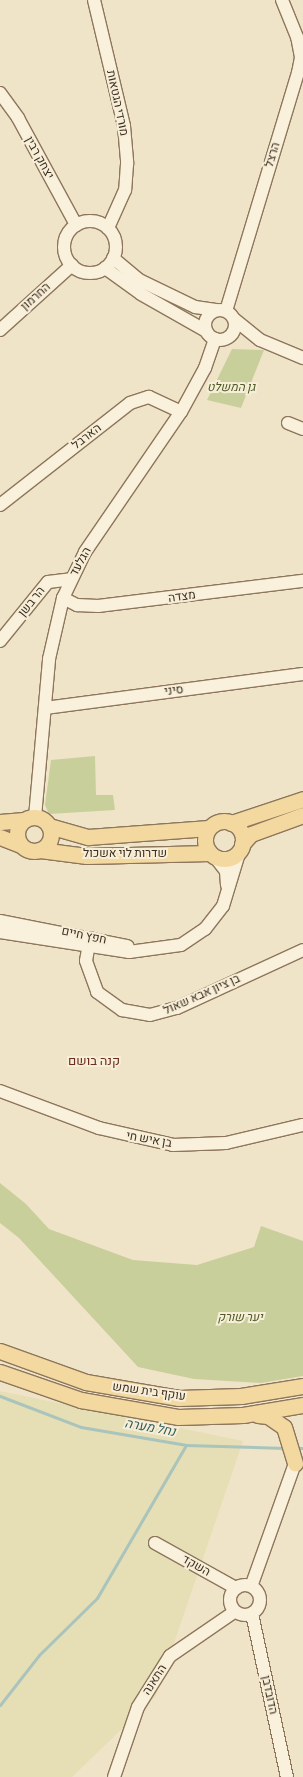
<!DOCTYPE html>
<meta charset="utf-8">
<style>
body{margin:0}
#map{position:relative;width:303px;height:1777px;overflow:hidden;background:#f0e4c8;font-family:"Crimson Pro",Heebo,serif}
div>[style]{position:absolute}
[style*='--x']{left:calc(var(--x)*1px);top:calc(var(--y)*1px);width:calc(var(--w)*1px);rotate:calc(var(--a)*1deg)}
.farmland>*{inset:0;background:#e6deb5}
.green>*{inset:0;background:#c9cf9b}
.stream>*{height:3px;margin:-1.5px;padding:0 1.5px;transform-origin:1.5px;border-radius:1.5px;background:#a9c4bc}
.roads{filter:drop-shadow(1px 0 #8d765c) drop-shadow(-1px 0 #8d765c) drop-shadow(0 1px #8d765c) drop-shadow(0 -1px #8d765c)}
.minor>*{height:12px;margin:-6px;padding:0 6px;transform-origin:6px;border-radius:6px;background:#faf1dc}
.minor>.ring{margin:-6px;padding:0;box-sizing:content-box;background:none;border:12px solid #faf1dc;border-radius:50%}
.major>*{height:15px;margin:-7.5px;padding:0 7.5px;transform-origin:7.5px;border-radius:7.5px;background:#f3d9a0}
.major>.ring{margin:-7.5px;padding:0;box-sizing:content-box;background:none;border:15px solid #f3d9a0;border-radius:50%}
span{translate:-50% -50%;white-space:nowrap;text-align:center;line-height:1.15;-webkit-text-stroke:4px #f7eed8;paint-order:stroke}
.street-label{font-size:12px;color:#3d2e20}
.park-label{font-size:12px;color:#4d5a26;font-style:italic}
.neighbourhood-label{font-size:13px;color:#6b2e1e}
.water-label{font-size:13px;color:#2f5d5a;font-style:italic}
</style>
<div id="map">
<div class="farmland">
<i style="clip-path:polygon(0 1391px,243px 1441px,156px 1696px,72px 1777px,0 1777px)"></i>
</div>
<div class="green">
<i style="clip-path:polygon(232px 349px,264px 350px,241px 408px,207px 400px)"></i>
<i style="clip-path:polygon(95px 756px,96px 795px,113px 795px,115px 810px,49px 814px,45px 805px,51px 760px)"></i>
<i style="clip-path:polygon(0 1183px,26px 1204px,49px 1229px,133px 1260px,197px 1265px,254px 1247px,261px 1226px,303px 1241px,303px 1376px,261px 1383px,194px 1379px,138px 1367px,19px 1238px,0 1223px)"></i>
</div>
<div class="stream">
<i style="--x:0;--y:1396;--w:87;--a:20.9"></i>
<i style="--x:81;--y:1427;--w:107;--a:9.7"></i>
<i style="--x:186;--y:1445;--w:99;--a:1.7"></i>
<i style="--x:294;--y:1448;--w:9;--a:0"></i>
<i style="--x:0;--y:1705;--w:63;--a:-52"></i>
<i style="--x:39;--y:1655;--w:81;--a:-44.5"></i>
<i style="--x:97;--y:1598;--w:177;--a:-59.8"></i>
</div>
<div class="roads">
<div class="minor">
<i style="--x:94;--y:0;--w:130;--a:76.6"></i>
<i style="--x:124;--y:126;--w:38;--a:85"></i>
<i style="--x:127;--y:164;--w:26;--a:94"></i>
<i style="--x:125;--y:190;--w:42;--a:114.1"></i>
<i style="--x:0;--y:93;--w:31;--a:54"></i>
<i style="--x:18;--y:118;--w:122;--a:61.5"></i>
<i class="ring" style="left:64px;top:221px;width:40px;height:40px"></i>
<i style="--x:113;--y:258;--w:34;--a:40"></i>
<i style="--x:139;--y:280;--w:62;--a:25.7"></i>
<i style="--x:195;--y:307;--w:21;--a:8"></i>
<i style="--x:105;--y:268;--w:44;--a:35.8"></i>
<i style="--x:141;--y:294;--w:75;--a:29.6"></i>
<i class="ring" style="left:205px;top:310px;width:18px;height:18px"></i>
<i style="--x:226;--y:311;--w:249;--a:-73.2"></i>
<i style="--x:298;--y:73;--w:16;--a:-79"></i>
<i style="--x:301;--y:57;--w:20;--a:-101"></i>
<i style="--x:297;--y:37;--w:40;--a:-112"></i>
<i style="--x:234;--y:319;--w:33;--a:39"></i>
<i style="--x:260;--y:340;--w:47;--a:22.7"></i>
<i style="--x:0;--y:330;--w:97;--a:-42.1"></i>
<i style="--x:288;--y:423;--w:16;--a:22"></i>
<i style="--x:0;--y:505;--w:165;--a:-38.1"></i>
<i style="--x:130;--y:403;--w:20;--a:-18"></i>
<i style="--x:149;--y:397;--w:35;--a:25"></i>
<i style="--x:63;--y:598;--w:16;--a:27"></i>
<i style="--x:77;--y:605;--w:21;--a:3"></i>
<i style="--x:98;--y:606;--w:207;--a:-7"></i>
<i style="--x:0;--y:641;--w:76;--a:-50.9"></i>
<i style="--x:48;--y:582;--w:23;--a:-7"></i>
<i style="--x:45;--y:708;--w:260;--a:-7.5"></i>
<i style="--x:35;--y:817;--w:159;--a:-84.9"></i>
<i style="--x:49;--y:659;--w:63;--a:-77.1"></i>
<i style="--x:63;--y:598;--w:51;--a:-64.4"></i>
<i style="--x:85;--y:552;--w:170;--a:-55.6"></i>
<i style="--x:181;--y:412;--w:50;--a:-61.4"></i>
<i style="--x:205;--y:368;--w:31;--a:-71"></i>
<i style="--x:215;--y:857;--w:18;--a:52"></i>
<i style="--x:226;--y:871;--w:14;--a:86"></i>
<i style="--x:0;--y:921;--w:130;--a:11.1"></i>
<i style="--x:0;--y:932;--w:131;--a:8.8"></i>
<i style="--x:129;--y:952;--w:52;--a:-7.7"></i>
<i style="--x:181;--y:945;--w:29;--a:-34"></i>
<i style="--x:205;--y:929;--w:29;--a:-52"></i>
<i style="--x:223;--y:906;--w:59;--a:-73.1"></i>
<i style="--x:90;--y:938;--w:23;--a:100"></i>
<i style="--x:86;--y:961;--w:33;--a:70"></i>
<i style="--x:97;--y:992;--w:31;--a:36"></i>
<i style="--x:122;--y:1010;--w:28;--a:10"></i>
<i style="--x:150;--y:1015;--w:28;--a:-15"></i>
<i style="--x:177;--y:1008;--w:139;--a:-24.7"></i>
<i style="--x:0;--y:1091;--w:106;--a:20.5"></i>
<i style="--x:99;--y:1128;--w:76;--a:12.9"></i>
<i style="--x:173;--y:1145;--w:53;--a:-2.2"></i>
<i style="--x:226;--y:1143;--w:79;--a:-13.2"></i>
<i style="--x:155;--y:1543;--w:93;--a:29.1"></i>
<i style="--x:252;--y:1584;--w:128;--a:-70.4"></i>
<i class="ring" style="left:230px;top:1585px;width:18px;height:18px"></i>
<i style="--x:252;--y:1614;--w:167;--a:77.9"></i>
<i style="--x:114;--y:1777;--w:74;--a:-71.1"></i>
<i style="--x:138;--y:1707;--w:60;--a:-57.9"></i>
<i style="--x:170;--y:1656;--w:78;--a:-34.5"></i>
</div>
<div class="major">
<i class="ring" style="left:17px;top:817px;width:19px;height:19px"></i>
<i class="ring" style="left:205px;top:821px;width:23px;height:23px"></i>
<i style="--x:0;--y:822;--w:24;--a:-5"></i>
<i style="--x:231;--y:823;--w:76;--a:-18.4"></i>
<i style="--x:49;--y:826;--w:41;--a:15.8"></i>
<i style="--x:88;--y:837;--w:121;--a:-4.3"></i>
<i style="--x:0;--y:837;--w:22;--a:21"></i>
<i style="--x:242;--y:844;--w:13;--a:-48"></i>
<i style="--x:251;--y:834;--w:55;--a:-20.1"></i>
<i style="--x:40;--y:850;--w:47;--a:7.3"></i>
<i style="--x:87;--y:856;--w:123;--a:-1.4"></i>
<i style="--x:0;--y:1351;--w:91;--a:19.8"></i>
<i style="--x:86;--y:1382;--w:94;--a:9.8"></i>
<i style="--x:179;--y:1398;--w:62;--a:-1.8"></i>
<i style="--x:241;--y:1396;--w:63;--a:-9.2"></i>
<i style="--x:0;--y:1372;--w:86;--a:19.1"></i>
<i style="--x:81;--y:1400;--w:98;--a:9.9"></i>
<i style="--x:178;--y:1417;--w:65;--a:-1.8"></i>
<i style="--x:243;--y:1415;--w:61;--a:-9.5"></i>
<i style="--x:258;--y:1415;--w:10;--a:6"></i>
<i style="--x:268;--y:1416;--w:19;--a:35"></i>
<i style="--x:284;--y:1427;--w:38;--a:73"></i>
</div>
</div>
<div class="street-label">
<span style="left:117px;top:103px;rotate:78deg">מורדי הגטאות</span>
<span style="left:273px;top:155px;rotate:-73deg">הרצל</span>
<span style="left:39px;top:158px;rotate:61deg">יצחק רבין</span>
<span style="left:36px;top:297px;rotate:-42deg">החרמון</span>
<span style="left:87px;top:437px;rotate:-38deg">הארבל</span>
<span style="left:81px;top:562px;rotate:-61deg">הגלעד</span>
<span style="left:182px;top:597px;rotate:-8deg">מצדה</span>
<span style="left:32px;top:602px;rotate:-51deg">הר בשן</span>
<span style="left:174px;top:691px;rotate:-7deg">סיני</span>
<span style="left:125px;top:854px">שדרות לוי אשכול</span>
<span style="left:84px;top:936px;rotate:12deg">חפץ חיים</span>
<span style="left:202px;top:995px;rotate:-24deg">בן ציון אבא שאול</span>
<span style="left:149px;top:1140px;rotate:10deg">בן איש חי</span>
<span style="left:149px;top:1392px;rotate:8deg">עוקף בית שמש</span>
<span style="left:196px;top:1566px;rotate:29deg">השקד</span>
<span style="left:155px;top:1680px;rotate:-57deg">התאנה</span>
<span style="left:269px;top:1695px;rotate:78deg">הדובדבן</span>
</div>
<div class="park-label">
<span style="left:231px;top:388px">גן המשלט</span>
<span style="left:240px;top:1318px">יער שורק</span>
</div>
<div class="neighbourhood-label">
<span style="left:94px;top:1061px">קנה בושם</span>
</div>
<div class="water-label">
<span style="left:150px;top:1428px;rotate:10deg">נחל מערה</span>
</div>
</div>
